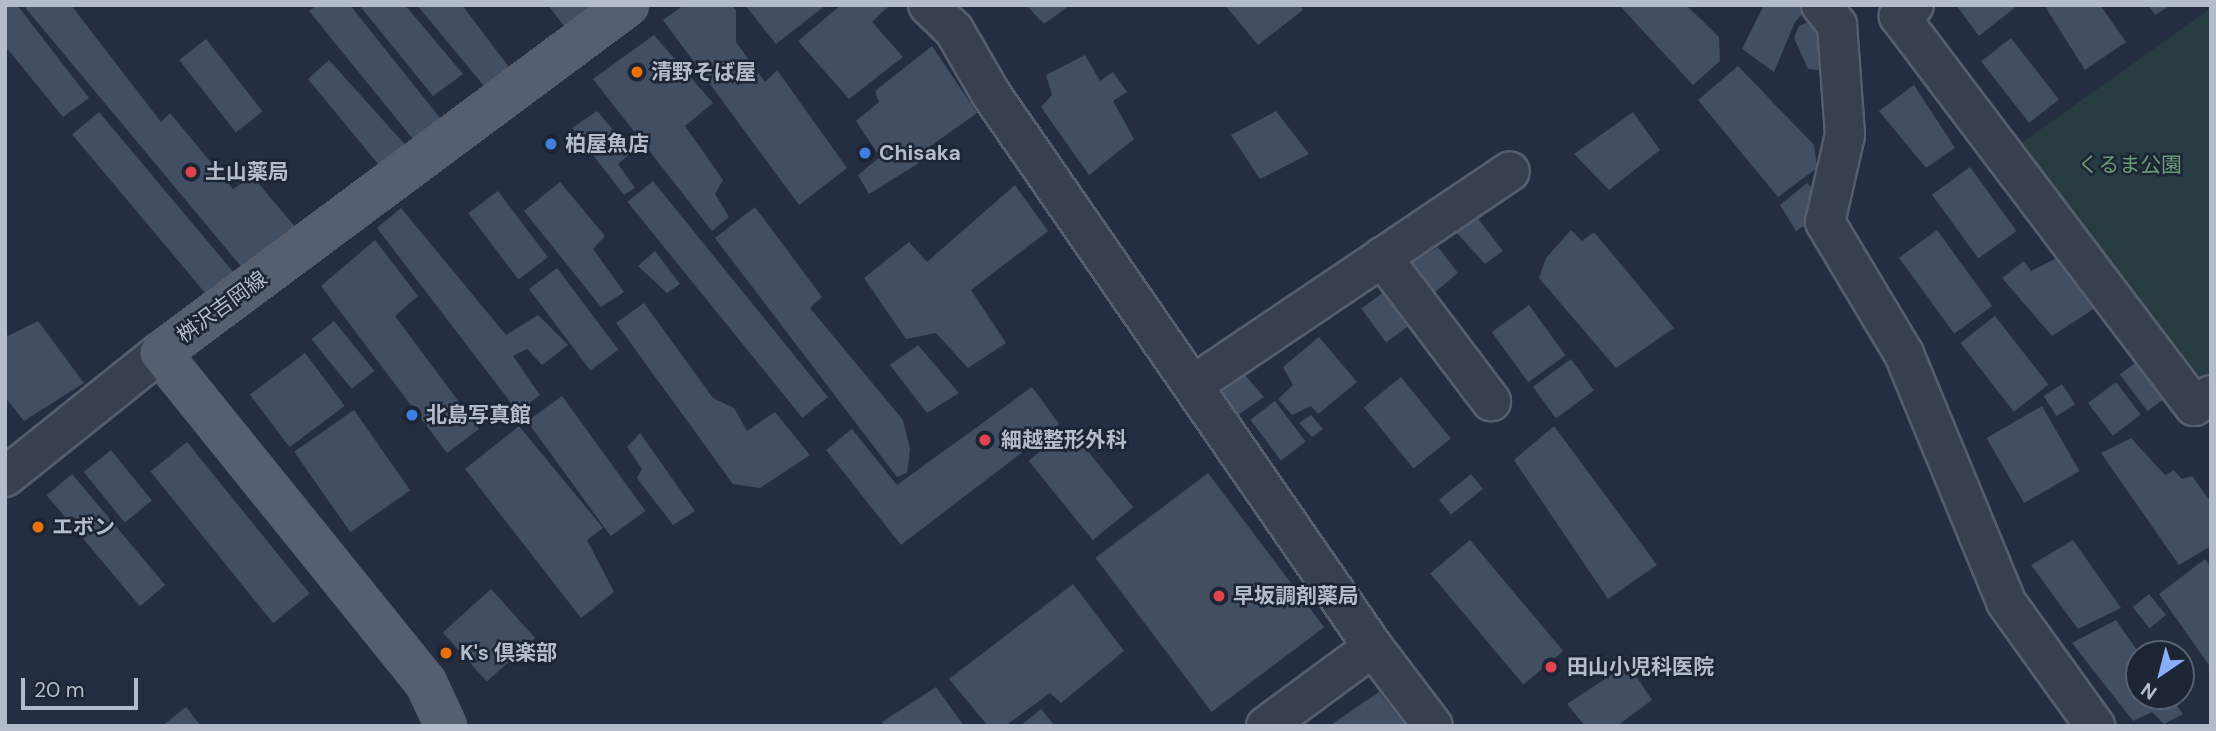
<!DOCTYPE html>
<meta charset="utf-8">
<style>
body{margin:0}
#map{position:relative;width:2216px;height:731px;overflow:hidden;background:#242e40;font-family:"DM Sans","Noto Sans JP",sans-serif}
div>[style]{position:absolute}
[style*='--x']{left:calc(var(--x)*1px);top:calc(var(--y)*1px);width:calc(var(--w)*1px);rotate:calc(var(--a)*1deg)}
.green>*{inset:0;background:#263c41}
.building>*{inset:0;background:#424e62;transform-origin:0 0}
.roads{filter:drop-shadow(2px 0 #565e6d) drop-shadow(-2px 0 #565e6d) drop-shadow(0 2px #565e6d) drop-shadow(0 -2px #565e6d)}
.minor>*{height:38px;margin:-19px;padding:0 19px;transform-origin:19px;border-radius:19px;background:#38404f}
.major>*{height:38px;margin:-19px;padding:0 19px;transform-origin:19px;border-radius:19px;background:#565f6f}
.dots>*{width:19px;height:19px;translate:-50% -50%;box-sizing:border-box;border:4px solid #1d2535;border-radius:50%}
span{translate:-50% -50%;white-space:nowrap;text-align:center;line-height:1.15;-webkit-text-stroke:5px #1d2535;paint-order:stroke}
.poi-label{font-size:21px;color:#b4bbca;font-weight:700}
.left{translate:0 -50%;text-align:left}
.park-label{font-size:21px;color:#6a9c78}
.street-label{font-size:21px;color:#b4bbca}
.frame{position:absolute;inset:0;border:7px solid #b4bbca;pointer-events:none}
.north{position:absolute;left:2125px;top:640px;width:70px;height:70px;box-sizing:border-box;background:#1d2535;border:2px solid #596171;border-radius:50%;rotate:215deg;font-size:19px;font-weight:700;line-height:28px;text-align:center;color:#b4bbca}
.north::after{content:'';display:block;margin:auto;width:24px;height:32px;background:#88aefc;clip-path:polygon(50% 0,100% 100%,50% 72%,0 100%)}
.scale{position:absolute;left:21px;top:678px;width:117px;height:32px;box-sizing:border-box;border:4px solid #b4bbca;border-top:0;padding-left:9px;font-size:21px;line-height:24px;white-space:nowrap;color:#b4bbca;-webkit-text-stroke:5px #1d2535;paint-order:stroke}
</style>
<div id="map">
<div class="green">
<i style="clip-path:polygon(2211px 8px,2211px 377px,2198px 386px,2016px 147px)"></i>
</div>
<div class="building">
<i style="clip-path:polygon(5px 5px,17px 5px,89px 98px,63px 117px,5px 46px)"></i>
<i style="clip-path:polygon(23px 5px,71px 5px,161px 122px,170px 113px,233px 189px,252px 176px,303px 236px,249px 276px)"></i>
<i style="clip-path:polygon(317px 5px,350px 5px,448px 128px,421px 149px,309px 11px)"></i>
<i style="clip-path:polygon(359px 5px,405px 5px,463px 74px,433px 96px)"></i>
<i style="clip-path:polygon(417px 5px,462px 5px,509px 67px,484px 86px)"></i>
<i style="clip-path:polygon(548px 5px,599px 5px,567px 30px)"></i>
<i style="clip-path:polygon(684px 5px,732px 5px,736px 10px,736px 42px,765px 82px,777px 70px,847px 168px,799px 205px,663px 20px)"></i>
<i style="clip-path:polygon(745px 5px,826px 5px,776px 44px)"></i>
<i style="clip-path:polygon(841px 5px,890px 5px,872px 22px,903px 57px,849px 99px,798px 41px)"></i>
<i style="clip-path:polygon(1026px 5px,1070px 5px,1044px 24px)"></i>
<i style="clip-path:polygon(1225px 5px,1299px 5px,1303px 10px,1258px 45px)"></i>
<i style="clip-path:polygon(1623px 5px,1686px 5px,1719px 37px,1720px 61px,1693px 85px,1621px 7px)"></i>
<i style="clip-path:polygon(1764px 5px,1809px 6px,1795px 22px,1774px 72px,1742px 49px)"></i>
<i style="clip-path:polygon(1956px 5px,2018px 5px,1979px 36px)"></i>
<i style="clip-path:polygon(2051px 5px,2100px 5px,2126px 42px,2085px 70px,2046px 8px)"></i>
<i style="clip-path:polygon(2148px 5px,2171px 5px,2155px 15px)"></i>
<i style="clip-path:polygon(1817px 18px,1830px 71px,1808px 69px,1794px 38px,1799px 26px)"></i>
<i style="clip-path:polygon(654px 35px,713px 103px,685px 126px,723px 180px,715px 194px,729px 217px,712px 231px,593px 79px)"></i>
<i style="left:2011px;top:38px;width:78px;height:38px;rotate:52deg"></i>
<i style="left:206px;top:39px;width:92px;height:34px;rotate:52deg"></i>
<i style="clip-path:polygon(932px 46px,977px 113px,918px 155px,919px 163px,869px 194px,858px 175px,880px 157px,856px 121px,879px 102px,875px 91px)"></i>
<i style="clip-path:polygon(1085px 55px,1100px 81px,1113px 72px,1127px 92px,1113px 101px,1134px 139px,1089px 175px,1041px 107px,1052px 95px,1046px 75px)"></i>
<i style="clip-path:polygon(329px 60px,410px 150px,383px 170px,308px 79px)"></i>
<i style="clip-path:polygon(1738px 66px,1814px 145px,1817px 168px,1778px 197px,1698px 100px)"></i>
<i style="clip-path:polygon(1914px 85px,1955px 148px,1926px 168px,1879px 111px)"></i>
<i style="clip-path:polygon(597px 111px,632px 152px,618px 164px,635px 188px,624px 195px,572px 128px)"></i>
<i style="clip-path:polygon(1276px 111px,1309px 154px,1260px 179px,1231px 135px)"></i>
<i style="left:99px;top:112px;width:218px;height:35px;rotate:50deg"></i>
<i style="clip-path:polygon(1633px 112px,1660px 150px,1609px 190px,1574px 154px)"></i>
<i style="left:1970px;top:167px;width:79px;height:47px;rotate:54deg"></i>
<i style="left:653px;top:181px;width:278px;height:33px;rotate:51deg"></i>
<i style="clip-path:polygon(560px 182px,605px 236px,593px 249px,624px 292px,601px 307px,524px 211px)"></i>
<i style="clip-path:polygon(1807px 183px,1817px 194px,1818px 218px,1796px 231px,1780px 205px)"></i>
<i style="clip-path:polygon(1015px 185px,1048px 231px,971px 290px,1006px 343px,968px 368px,936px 333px,906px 339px,864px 278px,909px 242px,927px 262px)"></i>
<i style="left:498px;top:191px;width:83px;height:37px;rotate:53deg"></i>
<i style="clip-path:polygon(755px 207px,822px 297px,810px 308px,903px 420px,910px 449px,907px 473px,897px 477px,715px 238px)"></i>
<i style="clip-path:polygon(401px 208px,506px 335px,538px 315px,568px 345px,542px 365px,527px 349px,513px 356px,540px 395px,518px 412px,377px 228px)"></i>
<i style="clip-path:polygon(1476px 216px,1503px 251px,1485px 264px,1455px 231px)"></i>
<i style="clip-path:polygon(1571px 230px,1582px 241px,1594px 232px,1674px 328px,1616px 368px,1539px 278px,1546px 258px)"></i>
<i style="left:1937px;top:230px;width:94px;height:47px;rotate:54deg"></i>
<i style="clip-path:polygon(375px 240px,418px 296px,395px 316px,479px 429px,447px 453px,321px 286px)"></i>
<i style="clip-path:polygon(1438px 247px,1458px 273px,1429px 297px,1404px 267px)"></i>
<i style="clip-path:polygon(655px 251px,680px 284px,667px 293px,638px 266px)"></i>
<i style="clip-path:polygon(2059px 257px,2095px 308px,2052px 336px,2002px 278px,2024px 261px,2031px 271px)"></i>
<i style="left:557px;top:268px;width:102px;height:35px;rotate:53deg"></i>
<i style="left:1384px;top:292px;width:42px;height:28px;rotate:54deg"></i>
<i style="clip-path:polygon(644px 303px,713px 398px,734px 408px,747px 431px,775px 412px,810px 455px,760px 488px,733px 484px,616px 323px)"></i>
<i style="left:1529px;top:305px;width:62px;height:46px;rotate:54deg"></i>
<i style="left:1995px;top:316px;width:87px;height:44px;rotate:52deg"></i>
<i style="clip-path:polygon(38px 321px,84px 383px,24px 421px,5px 397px,5px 332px,8px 336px)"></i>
<i style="left:334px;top:321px;width:64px;height:29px;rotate:51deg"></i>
<i style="clip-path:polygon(1319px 337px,1357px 382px,1318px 414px,1311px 406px,1292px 415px,1278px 399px,1293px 385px,1283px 367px)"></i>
<i style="clip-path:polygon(918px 345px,959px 393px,927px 413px,890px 365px)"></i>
<i style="left:305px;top:353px;width:66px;height:69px;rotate:53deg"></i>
<i style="left:1571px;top:359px;width:39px;height:47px;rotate:54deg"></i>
<i style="left:2139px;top:360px;width:46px;height:24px;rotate:53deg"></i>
<i style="clip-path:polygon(1244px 374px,1264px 397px,1238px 415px,1219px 394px)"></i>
<i style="left:1401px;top:377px;width:79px;height:48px;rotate:51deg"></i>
<i style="left:2116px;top:382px;width:41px;height:35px;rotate:53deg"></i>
<i style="left:2062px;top:384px;width:24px;height:22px;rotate:57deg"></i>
<i style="clip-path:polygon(1032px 387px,1059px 424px,901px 545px,826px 450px,852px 429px,897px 485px)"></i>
<i style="left:562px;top:396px;width:142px;height:43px;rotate:54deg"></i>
<i style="left:1275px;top:401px;width:51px;height:31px;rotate:53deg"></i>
<i style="left:2042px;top:406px;width:75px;height:64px;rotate:60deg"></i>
<i style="left:354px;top:410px;width:98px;height:73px;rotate:55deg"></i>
<i style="clip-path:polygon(1311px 415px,1323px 429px,1312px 437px,1299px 423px)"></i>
<i style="clip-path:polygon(519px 426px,603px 528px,587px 540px,614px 592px,581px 618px,465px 469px)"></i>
<i style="clip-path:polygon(1554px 426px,1657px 565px,1608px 599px,1514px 460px)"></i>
<i style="left:1069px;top:428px;width:102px;height:52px;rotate:51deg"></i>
<i style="clip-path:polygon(640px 433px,695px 511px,673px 525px,637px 478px,642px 469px,627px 447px)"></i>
<i style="clip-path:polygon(2131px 438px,2165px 475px,2174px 470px,2182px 479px,2192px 476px,2211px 502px,2211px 546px,2179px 565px,2101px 453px)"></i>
<i style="left:187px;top:442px;width:195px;height:47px;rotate:51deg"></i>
<i style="left:111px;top:450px;width:65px;height:35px;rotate:51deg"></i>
<i style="left:1208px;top:473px;width:193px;height:141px;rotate:53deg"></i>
<i style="left:72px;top:474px;width:145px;height:33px;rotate:50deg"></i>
<i style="left:1471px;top:474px;width:19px;height:41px;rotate:51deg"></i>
<i style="left:1470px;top:540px;width:145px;height:52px;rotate:50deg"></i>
<i style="clip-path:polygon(2073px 540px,2121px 608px,2078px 629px,2031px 565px)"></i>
<i style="clip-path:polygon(2205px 559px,2211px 567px,2211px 668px,2159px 594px)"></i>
<i style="clip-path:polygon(1073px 584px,1124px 651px,1061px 703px,1050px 693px,1005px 726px,988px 726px,949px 679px)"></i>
<i style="left:491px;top:589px;width:66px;height:65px;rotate:48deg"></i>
<i style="left:2149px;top:594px;width:27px;height:21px;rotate:51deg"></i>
<i style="clip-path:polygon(2116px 620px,2139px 653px,2139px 696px,2170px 696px,2183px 714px,2164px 724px,2152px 712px,2133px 721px,2072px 643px)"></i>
<i style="clip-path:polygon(1628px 664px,1652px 700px,1617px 726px,1585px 726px,1567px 704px)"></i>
<i style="clip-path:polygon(936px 687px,964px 726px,885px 726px,882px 722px)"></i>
<i style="clip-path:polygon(1379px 692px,1406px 726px,1329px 726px)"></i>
<i style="clip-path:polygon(186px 707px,201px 726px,162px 726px)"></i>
<i style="clip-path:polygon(1041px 709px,1055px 726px,1020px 726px)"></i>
</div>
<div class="roads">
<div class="minor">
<i style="--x:928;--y:5;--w:36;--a:44"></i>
<i style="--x:954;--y:30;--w:74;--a:60"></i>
<i style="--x:991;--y:94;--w:672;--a:55.36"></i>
<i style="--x:1373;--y:647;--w:99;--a:52.8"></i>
<i style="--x:1821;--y:5;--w:26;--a:51"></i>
<i style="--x:1837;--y:25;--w:110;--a:85.8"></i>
<i style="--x:1845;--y:135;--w:89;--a:102.9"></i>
<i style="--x:1825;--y:222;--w:154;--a:59.1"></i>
<i style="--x:1904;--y:354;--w:268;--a:67.6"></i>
<i style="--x:2006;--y:602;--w:153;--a:54.3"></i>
<i style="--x:1914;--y:5;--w:19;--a:144"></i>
<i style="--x:1899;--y:16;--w:489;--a:52.9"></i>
<i style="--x:2194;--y:406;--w:20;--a:-33"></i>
<i style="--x:1382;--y:257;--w:181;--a:52.9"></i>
<i style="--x:1193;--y:385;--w:382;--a:-34"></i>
<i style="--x:5;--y:477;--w:198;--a:-38.7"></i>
<i style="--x:1266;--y:726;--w:133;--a:-36.4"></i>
</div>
<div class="major">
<i style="--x:446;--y:726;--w:47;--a:-114.9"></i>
<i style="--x:426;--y:683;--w:424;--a:-128.9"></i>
<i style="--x:160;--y:353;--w:583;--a:-36.63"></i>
</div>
</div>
<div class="dots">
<i style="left:637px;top:72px;background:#e8710a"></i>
<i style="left:551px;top:144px;background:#3f7fe0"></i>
<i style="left:865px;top:153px;background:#3f7fe0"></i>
<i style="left:191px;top:172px;background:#e0444e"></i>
<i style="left:412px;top:415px;background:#3f7fe0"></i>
<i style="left:985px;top:440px;background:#e0444e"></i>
<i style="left:38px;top:527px;background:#e8710a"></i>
<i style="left:1219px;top:596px;background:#e0444e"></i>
<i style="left:446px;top:653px;background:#e8710a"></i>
<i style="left:1551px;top:667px;background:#e0444e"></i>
</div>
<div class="poi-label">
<span class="left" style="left:651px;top:72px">清野そば屋</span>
<span class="left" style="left:565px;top:144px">柏屋魚店</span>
<span class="left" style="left:879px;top:153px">Chisaka</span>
<span class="left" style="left:205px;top:172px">土山薬局</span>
<span class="left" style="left:426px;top:415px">北島写真館</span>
<span class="left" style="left:1001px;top:440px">細越整形外科</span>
<span class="left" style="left:52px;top:527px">エボン</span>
<span class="left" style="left:1233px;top:596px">早坂調剤薬局</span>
<span class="left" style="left:460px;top:653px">K's 倶楽部</span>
<span class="left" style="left:1567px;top:667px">田山小児科医院</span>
</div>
<div class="park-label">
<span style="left:2130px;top:165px">くるま公園</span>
</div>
<div class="street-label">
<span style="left:222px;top:307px;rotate:-36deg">桝沢吉岡線</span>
</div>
<div class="frame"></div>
<div class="north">N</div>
<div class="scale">20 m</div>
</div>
